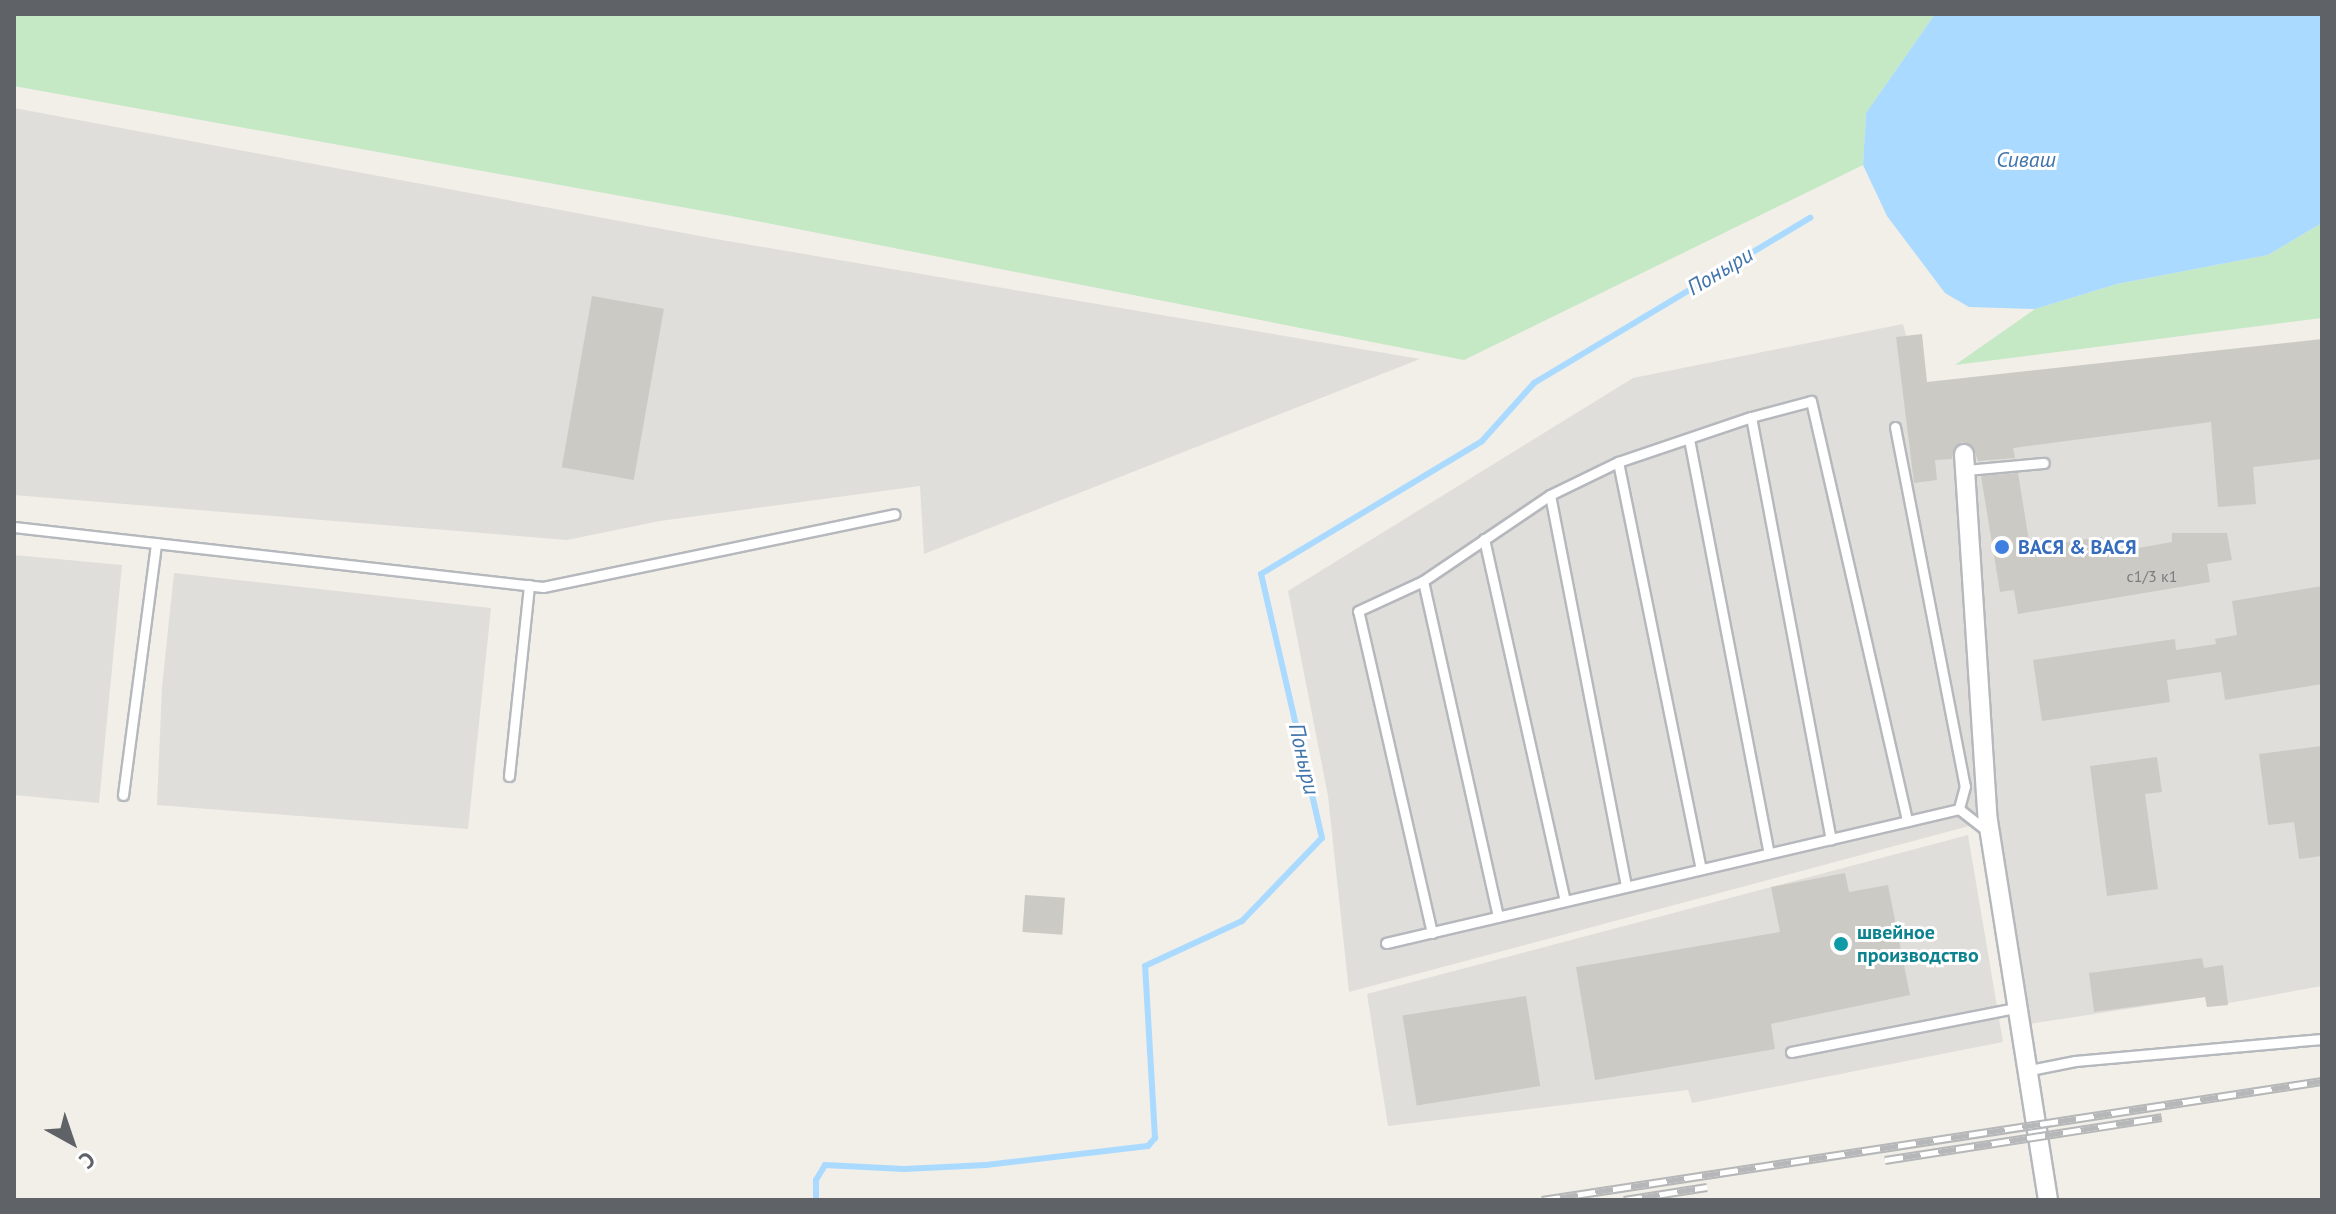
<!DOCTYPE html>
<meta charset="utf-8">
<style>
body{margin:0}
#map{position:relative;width:2336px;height:1214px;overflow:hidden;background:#f1efe8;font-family:"PT Sans",sans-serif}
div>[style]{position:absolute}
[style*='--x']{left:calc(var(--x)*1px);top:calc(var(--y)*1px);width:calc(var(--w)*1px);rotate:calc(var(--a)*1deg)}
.industrial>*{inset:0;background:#e0deda}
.green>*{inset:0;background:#c5e8c5}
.water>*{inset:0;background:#aadaff}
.stream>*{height:6px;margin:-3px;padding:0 3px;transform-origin:3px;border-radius:3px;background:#aadaff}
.building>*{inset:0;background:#cccac5;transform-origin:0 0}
.roads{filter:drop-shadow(2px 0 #b5b8bc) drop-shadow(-2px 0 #b5b8bc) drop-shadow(0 2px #b5b8bc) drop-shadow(0 -2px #b5b8bc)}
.service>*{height:9px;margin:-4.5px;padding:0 4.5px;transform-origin:4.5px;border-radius:4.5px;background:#fff}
.minor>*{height:18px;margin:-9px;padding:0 9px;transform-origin:9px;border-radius:9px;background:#fff}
.rail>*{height:9px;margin-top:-4.5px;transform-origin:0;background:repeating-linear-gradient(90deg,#fff 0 18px,#b6b7b8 0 36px);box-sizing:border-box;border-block:2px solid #b6b7b8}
.dots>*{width:22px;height:22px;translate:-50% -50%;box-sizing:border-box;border:4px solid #fff;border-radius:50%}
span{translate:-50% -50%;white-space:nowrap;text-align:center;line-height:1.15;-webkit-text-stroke:6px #fff;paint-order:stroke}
.number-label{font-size:16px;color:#7a7d7f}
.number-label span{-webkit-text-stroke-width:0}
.shop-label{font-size:20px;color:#366cbe;font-weight:700}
.left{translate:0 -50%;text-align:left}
.culture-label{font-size:20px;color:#0d838f;font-weight:700}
.water-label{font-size:22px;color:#4174aa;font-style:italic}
.frame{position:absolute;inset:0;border:16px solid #5f6368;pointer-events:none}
.north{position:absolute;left:32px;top:1102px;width:80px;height:80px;-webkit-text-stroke:6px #fff;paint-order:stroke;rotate:140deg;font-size:22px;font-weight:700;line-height:32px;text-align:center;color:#5f6368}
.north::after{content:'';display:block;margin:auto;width:28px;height:36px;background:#5f6368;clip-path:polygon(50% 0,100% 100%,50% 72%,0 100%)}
</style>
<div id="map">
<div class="industrial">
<i style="clip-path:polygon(14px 108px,716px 239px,1420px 359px,924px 554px,920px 486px,660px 521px,567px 540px,14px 495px)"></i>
<i style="clip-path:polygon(1903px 324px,1919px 384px,2322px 342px,2322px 986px,2207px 1007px,2205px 997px,2023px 1025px,1988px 821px,1349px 992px,1328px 796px,1288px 591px,1633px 378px)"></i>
<i style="clip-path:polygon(14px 555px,122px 565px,99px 803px,14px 795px)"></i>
<i style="clip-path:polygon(174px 573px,491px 608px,468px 829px,157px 805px,162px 687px)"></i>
<i style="clip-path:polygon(1968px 835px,2003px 1042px,1692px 1103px,1688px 1090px,1388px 1126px,1367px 994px)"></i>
</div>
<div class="green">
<i style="clip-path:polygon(14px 14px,1935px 14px,1866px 113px,1863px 165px,1464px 360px,731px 216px,14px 86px)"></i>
<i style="clip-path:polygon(2322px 223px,2322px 318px,1955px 365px,2035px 309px,2117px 284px,2268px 255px)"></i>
</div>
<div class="water">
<i style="clip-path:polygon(1935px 14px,2322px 14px,2322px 223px,2268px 255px,2117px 284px,2035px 309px,1969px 307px,1945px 293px,1887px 216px,1863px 165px,1866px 113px)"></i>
</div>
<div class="stream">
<i style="--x:816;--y:1200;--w:20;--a:-90"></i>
<i style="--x:816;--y:1180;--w:17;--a:-59"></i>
<i style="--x:825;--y:1165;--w:79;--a:2.9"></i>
<i style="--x:904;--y:1169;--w:82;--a:-2.8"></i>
<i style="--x:986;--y:1165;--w:163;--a:-6.7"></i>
<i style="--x:1148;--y:1146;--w:11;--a:-49"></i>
<i style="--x:1155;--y:1138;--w:172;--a:-93.3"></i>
<i style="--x:1145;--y:966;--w:107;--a:-24.9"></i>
<i style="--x:1242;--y:921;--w:115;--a:-46.1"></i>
<i style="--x:1322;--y:838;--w:271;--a:-103"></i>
<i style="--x:1261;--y:574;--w:258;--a:-31"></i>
<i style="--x:1482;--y:441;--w:78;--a:-48.1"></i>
<i style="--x:1534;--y:383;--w:322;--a:-30.9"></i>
</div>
<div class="building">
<i style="left:592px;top:296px;width:73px;height:174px;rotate:10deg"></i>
<i style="clip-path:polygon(1922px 334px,1927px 382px,2322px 339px,2322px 459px,2253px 467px,2256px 504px,2218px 507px,2211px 422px,2013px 448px,2015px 458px,1978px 461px,1973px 447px,1962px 442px,1954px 448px,1952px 459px,1935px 460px,1937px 480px,1914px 483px,1896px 337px)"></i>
<i style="clip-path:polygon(2018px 473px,2030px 547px,2102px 537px,2105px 554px,2172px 542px,2172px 533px,2227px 533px,2232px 560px,2207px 564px,2210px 582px,2018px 614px,2014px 590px,2000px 592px,1981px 476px)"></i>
<i style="clip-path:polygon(2322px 586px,2322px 684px,2225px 700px,2221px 672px,2167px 680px,2170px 702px,2042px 721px,2033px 660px,2175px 639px,2176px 650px,2216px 644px,2215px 639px,2237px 635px,2232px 601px)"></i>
<i style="clip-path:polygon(2322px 746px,2322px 856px,2299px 859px,2294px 822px,2268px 825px,2259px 754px)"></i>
<i style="clip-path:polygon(2157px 757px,2162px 792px,2145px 794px,2158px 889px,2107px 896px,2090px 766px)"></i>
<i style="clip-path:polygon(1845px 873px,1849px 892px,1888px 885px,1910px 995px,1771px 1024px,1775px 1049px,1595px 1080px,1576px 967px,1780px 932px,1771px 887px)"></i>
<i style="left:1025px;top:895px;width:40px;height:37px;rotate:4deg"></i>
<i style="clip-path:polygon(2202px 958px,2204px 968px,2223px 965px,2228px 1005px,2207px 1007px,2205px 997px,2094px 1012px,2089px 973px)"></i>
<i style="left:1526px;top:996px;width:91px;height:125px;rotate:81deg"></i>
</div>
<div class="roads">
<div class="service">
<i style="--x:1751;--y:417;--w:430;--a:79.3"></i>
<i style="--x:1895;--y:427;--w:366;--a:79"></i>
<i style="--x:1965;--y:786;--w:24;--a:105"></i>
<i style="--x:1689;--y:439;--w:422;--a:79.1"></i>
<i style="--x:1618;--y:462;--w:415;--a:78.5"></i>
<i style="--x:1965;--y:470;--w:79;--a:-5.1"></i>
<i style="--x:1550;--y:495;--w:399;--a:79"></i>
<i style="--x:14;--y:527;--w:532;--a:6.47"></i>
<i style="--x:543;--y:587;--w:359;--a:-11.7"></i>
<i style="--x:1484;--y:539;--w:371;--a:77.4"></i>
<i style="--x:1423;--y:581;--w:344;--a:77.4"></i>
<i style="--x:509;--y:776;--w:192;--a:-84"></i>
<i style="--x:123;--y:795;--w:254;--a:-82.5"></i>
<i style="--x:1432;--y:933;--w:330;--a:-102.9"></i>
<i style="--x:1358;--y:611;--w:72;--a:-24.8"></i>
<i style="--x:1423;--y:581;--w:153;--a:-34.1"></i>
<i style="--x:1550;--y:495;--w:76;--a:-25.9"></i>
<i style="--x:1618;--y:462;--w:140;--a:-18.7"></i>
<i style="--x:1751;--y:417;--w:62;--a:-14.9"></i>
<i style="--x:1811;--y:401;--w:431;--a:77.1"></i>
<i style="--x:1386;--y:943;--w:588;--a:-13.16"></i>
<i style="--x:1959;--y:809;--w:37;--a:38"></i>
<i style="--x:1791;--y:1052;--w:233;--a:-11.1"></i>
<i style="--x:2030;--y:1070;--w:46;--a:-11.3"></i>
<i style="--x:2075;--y:1061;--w:248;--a:-5.1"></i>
</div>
<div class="minor">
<i style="--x:1964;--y:454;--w:368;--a:86.3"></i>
<i style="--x:1988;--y:821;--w:384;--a:81"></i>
</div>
</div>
<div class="rail">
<i style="--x:1885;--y:1160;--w:280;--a:-8.8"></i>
<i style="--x:1542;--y:1200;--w:789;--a:-8.67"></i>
<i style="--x:1624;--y:1200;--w:84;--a:-8.9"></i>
</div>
<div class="dots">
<i style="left:2002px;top:547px;background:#3f7fe0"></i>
<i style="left:1841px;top:944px;background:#0f9aa8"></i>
</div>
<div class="number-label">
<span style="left:2152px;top:576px">с1/3 к1</span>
</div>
<div class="shop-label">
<span class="left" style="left:2018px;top:547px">ВАСЯ &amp; ВАСЯ</span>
</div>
<div class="culture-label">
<span class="left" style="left:1857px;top:944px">швейное<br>производство</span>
</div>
<div class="water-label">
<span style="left:2026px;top:160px">Сиваш</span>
<span style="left:1720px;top:271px;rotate:-31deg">Поныри</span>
<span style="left:1304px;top:759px;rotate:77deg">Поныри</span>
</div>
<div class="frame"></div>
<div class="north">С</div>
</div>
